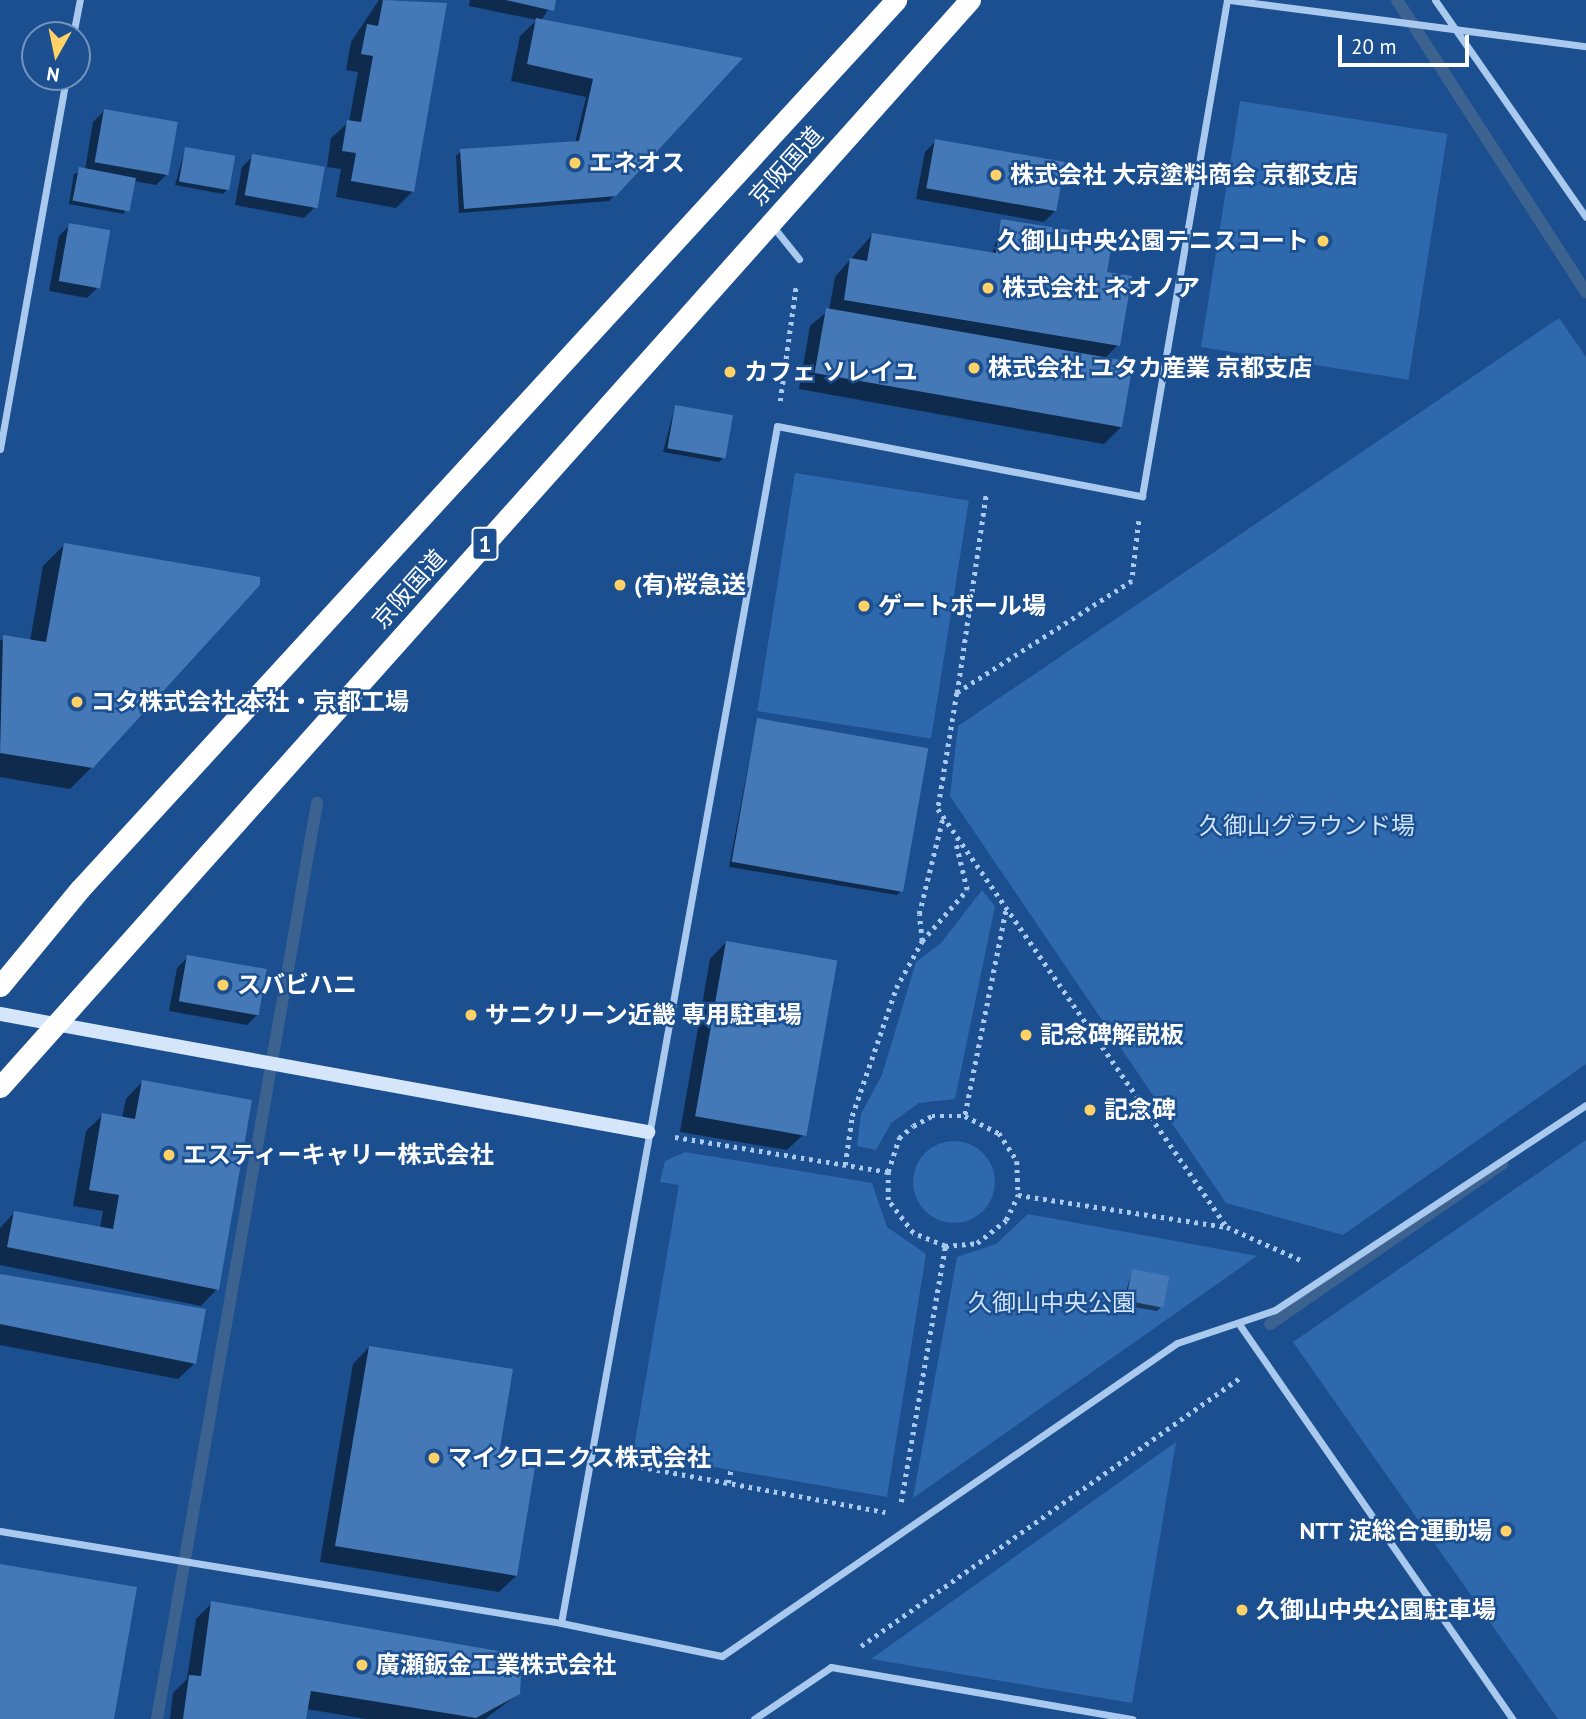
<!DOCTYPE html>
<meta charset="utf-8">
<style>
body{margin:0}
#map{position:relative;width:1586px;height:1719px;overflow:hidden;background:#1b4f8f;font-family:"PT Sans","Noto Sans JP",sans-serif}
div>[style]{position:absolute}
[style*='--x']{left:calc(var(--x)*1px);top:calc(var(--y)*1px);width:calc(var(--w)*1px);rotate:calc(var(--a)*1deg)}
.green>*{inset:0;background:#2e69ad;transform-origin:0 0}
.round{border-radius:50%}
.shadow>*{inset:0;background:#0007}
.stream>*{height:12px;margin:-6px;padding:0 6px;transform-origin:6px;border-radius:6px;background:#3c6290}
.building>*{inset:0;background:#4478b7;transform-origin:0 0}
.path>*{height:4.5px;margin-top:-2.25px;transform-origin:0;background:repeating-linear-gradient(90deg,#a9c9ee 0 3.5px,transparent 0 8.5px)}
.street>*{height:7px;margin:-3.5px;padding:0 3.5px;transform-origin:3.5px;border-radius:3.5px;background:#a9c9ee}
.secondary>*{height:14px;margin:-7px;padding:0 7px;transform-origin:7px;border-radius:7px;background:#d6e6fa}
.highway>*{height:21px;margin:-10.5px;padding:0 10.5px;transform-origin:10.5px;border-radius:10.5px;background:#fff}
.dots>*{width:19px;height:19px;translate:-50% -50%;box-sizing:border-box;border:4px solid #1b4f8f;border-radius:50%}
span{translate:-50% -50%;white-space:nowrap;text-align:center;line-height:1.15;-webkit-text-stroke:5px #1b4f8f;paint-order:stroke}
.shield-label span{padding:2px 5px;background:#1b4f8f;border:2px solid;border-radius:5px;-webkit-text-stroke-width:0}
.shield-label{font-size:23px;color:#fff;font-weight:700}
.poi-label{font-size:24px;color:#fff;font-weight:700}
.left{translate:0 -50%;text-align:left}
.right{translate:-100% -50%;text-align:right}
.street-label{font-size:24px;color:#fff}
.park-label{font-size:24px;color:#cfe3fa}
.north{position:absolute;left:21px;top:21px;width:70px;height:70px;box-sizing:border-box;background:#1b4f8f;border:2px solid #7695bc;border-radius:50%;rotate:189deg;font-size:19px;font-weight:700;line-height:28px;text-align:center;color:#fff}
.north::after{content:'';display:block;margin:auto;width:24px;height:32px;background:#ffd166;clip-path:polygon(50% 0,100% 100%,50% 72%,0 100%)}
.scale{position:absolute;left:1338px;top:35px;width:131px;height:32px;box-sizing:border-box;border:4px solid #fff;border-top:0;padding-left:9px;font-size:21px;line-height:24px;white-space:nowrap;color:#fff;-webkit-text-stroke:5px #1b4f8f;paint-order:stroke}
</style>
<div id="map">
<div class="green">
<i style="left:1240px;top:101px;width:210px;height:249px;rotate:9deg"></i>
<i style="clip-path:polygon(1559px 318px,1586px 357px,1586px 1064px,1343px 1235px,1226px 1203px,950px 796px,958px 726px)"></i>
<i style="left:795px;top:473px;width:176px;height:241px;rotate:9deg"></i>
<i style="clip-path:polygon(982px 890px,995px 906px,955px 1099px,919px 1103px,891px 1123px,876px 1150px,857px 1146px,861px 1114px,882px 1075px,916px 962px,941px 943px)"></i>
<i style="clip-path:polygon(1586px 1140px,1586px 1719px,1558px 1719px,1293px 1342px)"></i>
<i class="round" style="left:913px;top:1141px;width:82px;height:82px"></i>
<i style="clip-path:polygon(685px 1152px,872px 1183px,887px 1227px,926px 1254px,887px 1497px,633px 1453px,679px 1185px,660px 1182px,665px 1161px)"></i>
<i style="clip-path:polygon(1028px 1214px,1257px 1256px,913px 1498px,957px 1257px,996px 1244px)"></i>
<i style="clip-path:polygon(1176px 1442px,1132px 1703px,871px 1659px)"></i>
</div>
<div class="shadow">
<i style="clip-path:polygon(379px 0,445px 5px,413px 191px,396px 208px,336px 197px,341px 169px,327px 167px,331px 138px,349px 122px,358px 72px,346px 70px,351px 42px)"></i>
<i style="clip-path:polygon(470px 0,554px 0,541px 21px,740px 59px,609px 201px,459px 213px,456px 156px,461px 151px,575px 143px,586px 97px,511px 81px,520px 36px,537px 20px,469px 6px)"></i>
<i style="clip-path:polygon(104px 111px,167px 174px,156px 185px,134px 181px,124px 214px,69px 204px,74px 174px,85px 170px,93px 122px)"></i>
<i style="clip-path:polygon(936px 141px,1055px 211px,1044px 222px,916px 199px,925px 152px)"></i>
<i style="clip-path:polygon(185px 149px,228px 189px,223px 194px,175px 185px)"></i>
<i style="clip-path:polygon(253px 156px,315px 207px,304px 218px,235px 205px,242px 167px)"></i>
<i style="clip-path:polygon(1002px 221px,1105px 273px,1118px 345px,1103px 360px,1120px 428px,1104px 444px,799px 389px,810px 326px,829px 310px,835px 277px,872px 235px,992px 255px)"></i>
<i style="clip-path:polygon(70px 225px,98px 287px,87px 298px,49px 291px,59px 236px)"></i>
<i style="clip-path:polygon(675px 406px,724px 457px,719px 462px,663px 452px)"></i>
<i style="clip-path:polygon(64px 545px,92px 767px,70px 789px,0 777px,0 640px,30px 641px,43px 566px)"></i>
<i style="clip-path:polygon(757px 720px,902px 890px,897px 895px,729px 867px)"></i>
<i style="clip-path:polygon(726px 942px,804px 1134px,787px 1150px,680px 1132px,710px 959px)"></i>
<i style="clip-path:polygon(188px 957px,258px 1014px,247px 1025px,169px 1011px,177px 968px)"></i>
<i style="clip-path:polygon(142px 1082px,217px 1289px,201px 1306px,0 1265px,0 1228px,14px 1213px,100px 1228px,103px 1211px,73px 1206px,86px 1131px,103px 1115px,122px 1118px,126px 1099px)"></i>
<i style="clip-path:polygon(1132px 1271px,1162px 1306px,1157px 1311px,1122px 1305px)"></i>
<i style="clip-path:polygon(0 1275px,195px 1363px,178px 1379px,0 1345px)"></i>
<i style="clip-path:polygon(369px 1347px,497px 1456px,516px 1576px,499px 1592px,320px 1562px,353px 1364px)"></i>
<i style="clip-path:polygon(212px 1603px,518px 1694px,485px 1719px,367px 1719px,306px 1709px,304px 1719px,170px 1719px,173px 1693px,187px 1679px,196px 1619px)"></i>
</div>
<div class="stream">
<i style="--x:1397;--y:0;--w:348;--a:57.1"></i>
<i style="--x:1270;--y:1324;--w:282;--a:-34.6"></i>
<i style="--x:157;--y:1719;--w:930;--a:-80.09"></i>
</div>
<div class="building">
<i style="clip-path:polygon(383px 0,447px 3px,414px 192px,351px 181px,356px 153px,342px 151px,347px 120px,361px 122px,373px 56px,361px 54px,367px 24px,378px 26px)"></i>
<i style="clip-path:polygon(506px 0,556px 0,554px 11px)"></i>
<i style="clip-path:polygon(536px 18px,743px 58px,616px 196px,464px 209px,460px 149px,579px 141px,593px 79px,527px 64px)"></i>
<i style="left:104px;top:109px;width:75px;height:54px;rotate:10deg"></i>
<i style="left:935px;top:139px;width:132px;height:50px;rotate:10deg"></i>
<i style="left:185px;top:147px;width:51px;height:35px;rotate:10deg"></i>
<i style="left:252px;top:154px;width:74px;height:42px;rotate:10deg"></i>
<i style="left:79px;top:167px;width:58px;height:34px;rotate:11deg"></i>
<i style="clip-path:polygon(1001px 219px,1113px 237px,1107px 272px,1132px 276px,1120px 346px,844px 300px,850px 258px,867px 261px,872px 233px,996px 253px)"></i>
<i style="left:69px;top:223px;width:42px;height:59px;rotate:10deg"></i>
<i style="left:826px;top:308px;width:312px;height:66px;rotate:10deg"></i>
<i style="left:675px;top:405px;width:59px;height:44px;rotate:10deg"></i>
<i style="clip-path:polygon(64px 543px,260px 577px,260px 585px,93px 768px,0 753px,3px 635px,46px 642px)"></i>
<i style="left:757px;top:718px;width:174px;height:146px;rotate:10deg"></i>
<i style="left:726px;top:941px;width:113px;height:178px;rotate:10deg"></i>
<i style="left:187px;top:955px;width:81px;height:47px;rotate:10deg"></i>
<i style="clip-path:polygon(142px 1080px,252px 1100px,219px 1290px,7px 1247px,14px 1211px,113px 1229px,119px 1195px,89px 1190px,102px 1113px,135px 1119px)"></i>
<i style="left:1132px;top:1269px;width:38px;height:32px;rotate:11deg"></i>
<i style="clip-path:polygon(0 1274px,206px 1309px,196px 1364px,0 1324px)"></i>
<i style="clip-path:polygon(369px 1346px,513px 1369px,499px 1454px,536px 1461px,517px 1576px,335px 1546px)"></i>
<i style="clip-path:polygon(0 1564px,137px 1587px,114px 1719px,0 1719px)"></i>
<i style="clip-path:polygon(211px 1601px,522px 1655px,520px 1694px,476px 1718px,311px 1691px,306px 1719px,183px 1719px,189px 1675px,201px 1676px)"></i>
</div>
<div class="path">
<i style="--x:780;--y:401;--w:117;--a:-82.1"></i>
<i style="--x:1139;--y:521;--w:60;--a:96.7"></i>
<i style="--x:1132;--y:581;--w:208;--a:147.4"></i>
<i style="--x:957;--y:693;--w:118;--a:99.3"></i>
<i style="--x:938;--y:809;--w:508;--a:55.34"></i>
<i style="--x:957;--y:693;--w:202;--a:-81.7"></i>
<i style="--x:1006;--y:911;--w:209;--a:101.3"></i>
<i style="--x:965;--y:1116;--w:38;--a:27"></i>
<i style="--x:999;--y:1133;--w:33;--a:57"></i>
<i style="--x:1017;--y:1161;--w:34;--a:88"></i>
<i style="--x:1018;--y:1195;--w:211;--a:8.7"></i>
<i style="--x:1227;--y:1227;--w:83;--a:24.1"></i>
<i style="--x:922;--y:941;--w:27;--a:-96"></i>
<i style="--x:919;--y:914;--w:100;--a:-76.1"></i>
<i style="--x:675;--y:1137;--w:216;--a:9.3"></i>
<i style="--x:845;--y:1165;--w:49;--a:-81.9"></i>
<i style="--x:852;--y:1116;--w:135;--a:-71"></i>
<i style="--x:896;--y:988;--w:54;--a:-61"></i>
<i style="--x:922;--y:941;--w:68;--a:-48.6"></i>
<i style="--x:967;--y:890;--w:51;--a:-103.5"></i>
<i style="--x:945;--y:1246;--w:35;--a:-158"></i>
<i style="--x:913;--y:1233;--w:41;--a:-127.1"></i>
<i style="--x:888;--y:1200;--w:28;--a:-90"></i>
<i style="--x:888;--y:1172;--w:36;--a:-72"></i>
<i style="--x:899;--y:1138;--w:18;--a:-41"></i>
<i style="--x:913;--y:1126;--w:21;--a:-28"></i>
<i style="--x:932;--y:1116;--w:33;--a:0"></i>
<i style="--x:615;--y:1462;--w:275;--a:10.5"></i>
<i style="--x:728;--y:1483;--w:14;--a:-78"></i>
<i style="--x:901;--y:1502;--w:260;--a:-80.2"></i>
<i style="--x:945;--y:1246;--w:32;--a:-5"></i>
<i style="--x:977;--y:1243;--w:37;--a:-38"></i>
<i style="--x:1006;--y:1220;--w:28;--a:-64"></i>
<i style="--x:861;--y:1646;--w:467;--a:-35.3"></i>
</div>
<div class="street">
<i style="--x:1230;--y:0;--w:359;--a:7.4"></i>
<i style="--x:1435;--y:0;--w:264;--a:55.2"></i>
<i style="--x:73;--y:35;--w:36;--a:-79"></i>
<i style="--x:771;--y:224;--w:45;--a:51.3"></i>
<i style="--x:0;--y:449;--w:378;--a:-79.9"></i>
<i style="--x:1239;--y:1324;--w:481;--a:55.3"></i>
<i style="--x:0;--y:1531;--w:568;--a:9.31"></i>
<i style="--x:561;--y:1623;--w:164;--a:11.6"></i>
<i style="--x:722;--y:1656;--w:552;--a:-34.52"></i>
<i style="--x:1177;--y:1343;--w:103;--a:-18.6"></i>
<i style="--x:1275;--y:1310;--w:372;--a:-33.4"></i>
<i style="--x:561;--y:1623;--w:1216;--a:-79.77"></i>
<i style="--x:777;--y:426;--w:372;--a:10.9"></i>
<i style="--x:1142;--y:496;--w:503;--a:-80.28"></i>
<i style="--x:754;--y:1719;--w:93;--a:-34"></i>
<i style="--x:831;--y:1667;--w:306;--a:9.8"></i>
</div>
<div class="secondary">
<i style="--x:0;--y:1014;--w:659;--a:10.32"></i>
</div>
<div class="highway">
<i style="--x:0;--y:986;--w:126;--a:-50.5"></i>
<i style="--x:80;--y:889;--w:1207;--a:-47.45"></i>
<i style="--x:0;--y:1087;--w:1457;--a:-48.26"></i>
</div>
<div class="dots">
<i style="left:575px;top:163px;background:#ffd166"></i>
<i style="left:996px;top:175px;background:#ffd166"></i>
<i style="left:1323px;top:241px;background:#ffd166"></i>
<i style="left:988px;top:288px;background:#ffd166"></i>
<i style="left:974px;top:368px;background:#ffd166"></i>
<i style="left:730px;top:372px;background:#ffd166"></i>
<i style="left:620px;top:585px;background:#ffd166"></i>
<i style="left:864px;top:606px;background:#ffd166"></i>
<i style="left:77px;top:702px;background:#ffd166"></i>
<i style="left:223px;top:985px;background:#ffd166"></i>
<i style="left:471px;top:1015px;background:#ffd166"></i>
<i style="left:1026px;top:1035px;background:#ffd166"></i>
<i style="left:1090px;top:1110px;background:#ffd166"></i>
<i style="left:169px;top:1155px;background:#ffd166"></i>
<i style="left:434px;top:1458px;background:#ffd166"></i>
<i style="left:1506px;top:1531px;background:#ffd166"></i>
<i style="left:1242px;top:1610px;background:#ffd166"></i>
<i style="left:362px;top:1665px;background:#ffd166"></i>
</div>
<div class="shield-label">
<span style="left:485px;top:544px">1</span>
</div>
<div class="poi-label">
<span class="left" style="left:589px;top:163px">エネオス</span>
<span class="left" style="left:1010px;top:175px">株式会社 大京塗料商会 京都支店</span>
<span class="right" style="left:1309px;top:241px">久御山中央公園テニスコート</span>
<span class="left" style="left:1002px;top:288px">株式会社 ネオノア</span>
<span class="left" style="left:988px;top:368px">株式会社 ユタカ産業 京都支店</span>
<span class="left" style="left:744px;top:372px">カフェ ソレイユ</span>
<span class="left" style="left:634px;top:585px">(有)桜急送</span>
<span class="left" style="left:878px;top:606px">ゲートボール場</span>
<span class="left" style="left:91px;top:702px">コタ株式会社 本社・京都工場</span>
<span class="left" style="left:237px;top:985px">スバビハニ</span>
<span class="left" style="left:485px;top:1015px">サニクリーン近畿 専用駐車場</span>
<span class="left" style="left:1040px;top:1035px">記念碑解説板</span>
<span class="left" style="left:1104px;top:1110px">記念碑</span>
<span class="left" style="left:183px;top:1155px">エスティーキャリー株式会社</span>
<span class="left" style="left:448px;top:1458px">マイクロニクス株式会社</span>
<span class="right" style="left:1492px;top:1531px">NTT 淀総合運動場</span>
<span class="left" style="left:1256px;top:1610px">久御山中央公園駐車場</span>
<span class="left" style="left:376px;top:1665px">廣瀬鈑金工業株式会社</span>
</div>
<div class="street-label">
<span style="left:786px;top:166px;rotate:-48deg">京阪国道</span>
<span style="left:409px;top:589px;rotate:-48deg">京阪国道</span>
</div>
<div class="park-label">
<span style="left:1307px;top:826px">久御山グラウンド場</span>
<span style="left:1052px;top:1303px">久御山中央公園</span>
</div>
<div class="north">N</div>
<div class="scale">20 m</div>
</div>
